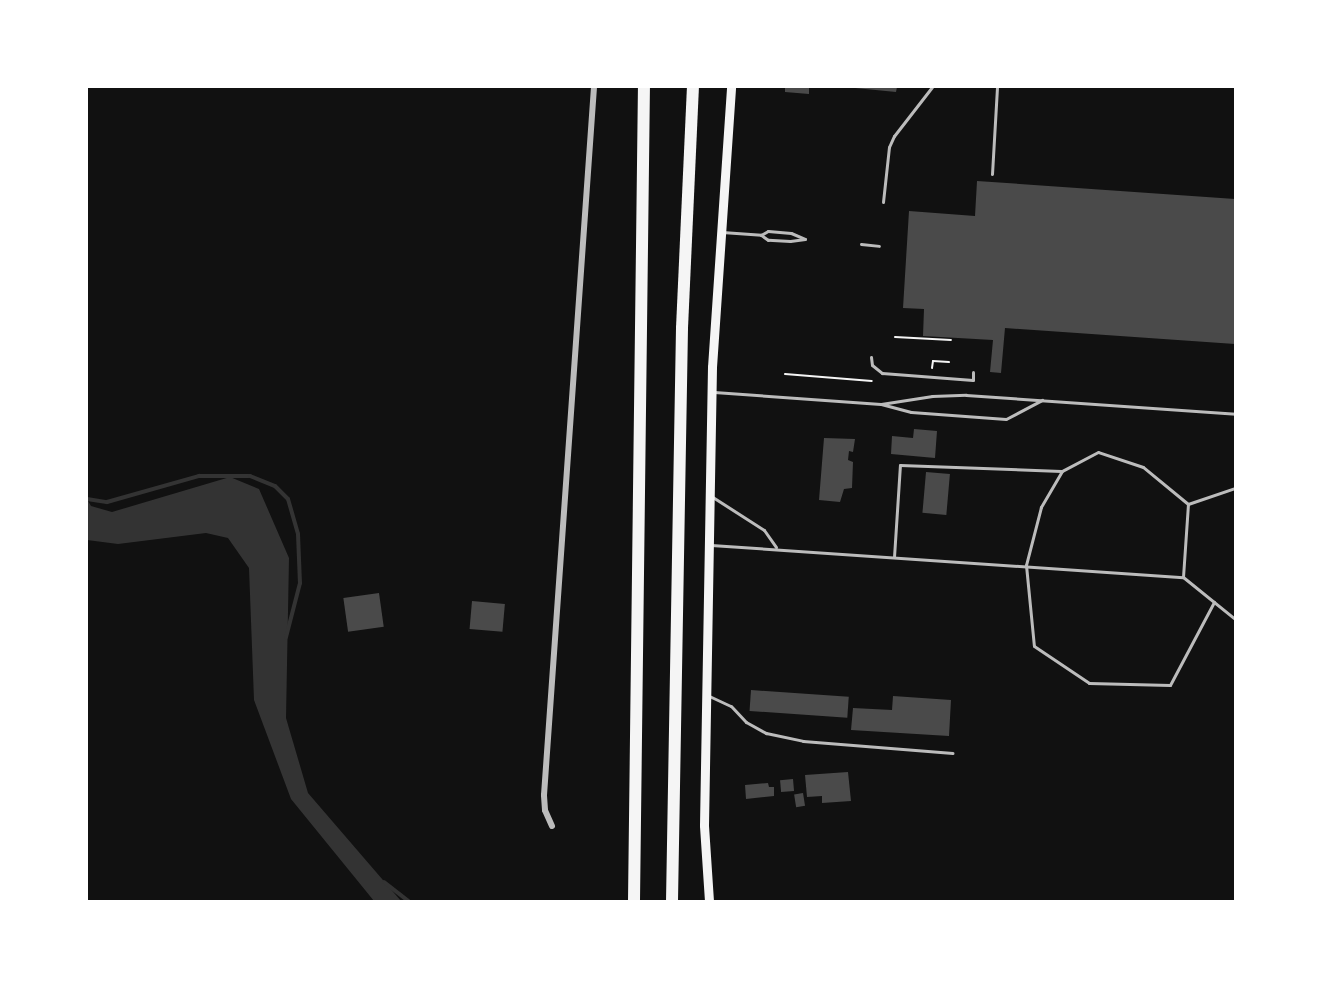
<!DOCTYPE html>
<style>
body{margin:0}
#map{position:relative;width:1322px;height:988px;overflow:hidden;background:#111;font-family:"Work Sans",sans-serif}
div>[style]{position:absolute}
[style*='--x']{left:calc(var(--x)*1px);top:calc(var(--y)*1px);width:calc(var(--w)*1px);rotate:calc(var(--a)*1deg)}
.water>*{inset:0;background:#333}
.stream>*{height:4px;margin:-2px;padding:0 2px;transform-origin:2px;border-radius:2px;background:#333}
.building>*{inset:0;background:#4a4a4a;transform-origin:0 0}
.path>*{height:2px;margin:-1px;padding:0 1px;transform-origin:1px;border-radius:1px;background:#f5f5f5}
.service>*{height:3px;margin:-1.5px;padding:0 1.5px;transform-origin:1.5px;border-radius:1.5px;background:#bcbcbc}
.minor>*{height:6px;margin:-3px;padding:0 3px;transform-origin:3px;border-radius:3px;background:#bcbcbc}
.secondary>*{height:9px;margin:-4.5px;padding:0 4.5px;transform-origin:4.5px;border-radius:4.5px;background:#f5f5f5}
.motorway>*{height:12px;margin:-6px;padding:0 6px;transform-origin:6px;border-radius:6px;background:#f5f5f5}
span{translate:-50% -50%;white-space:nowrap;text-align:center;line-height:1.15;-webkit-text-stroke:4.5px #fff;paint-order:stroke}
.frame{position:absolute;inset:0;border:88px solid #fff;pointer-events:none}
</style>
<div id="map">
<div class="water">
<i style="clip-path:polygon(230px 477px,259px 489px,289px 558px,286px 718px,308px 793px,401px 901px,374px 901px,291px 799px,254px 700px,249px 568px,228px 538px,206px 533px,118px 544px,87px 540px,87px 499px,91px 506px,112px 512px)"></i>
</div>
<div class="stream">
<i style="--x:87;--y:499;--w:20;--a:9"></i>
<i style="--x:107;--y:502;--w:96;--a:-15.8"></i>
<i style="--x:199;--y:476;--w:51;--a:0"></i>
<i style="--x:250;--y:476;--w:27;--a:22"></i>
<i style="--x:275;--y:486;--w:18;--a:45"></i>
<i style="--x:288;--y:499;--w:36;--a:74"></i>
<i style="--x:298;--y:534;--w:49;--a:87.7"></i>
<i style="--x:300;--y:583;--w:56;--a:104.5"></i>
<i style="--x:384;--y:882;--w:31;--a:38"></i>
</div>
<div class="building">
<i style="clip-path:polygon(785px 87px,809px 87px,809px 94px,785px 92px)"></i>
<i style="clip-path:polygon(845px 87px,897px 87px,896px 92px)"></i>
<i style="clip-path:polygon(977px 181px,1235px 199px,1235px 344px,1005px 328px,1001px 373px,990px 372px,993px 340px,923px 336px,924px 309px,903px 308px,909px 211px,975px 216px)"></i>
<i style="clip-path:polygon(914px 429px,937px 431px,935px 458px,891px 454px,892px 436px,913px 438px)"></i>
<i style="clip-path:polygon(824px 438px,855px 439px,853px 452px,849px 451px,848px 460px,853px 462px,852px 488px,844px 489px,840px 502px,819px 500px)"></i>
<i style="left:926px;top:472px;width:24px;height:41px;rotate:5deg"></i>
<i style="left:379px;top:593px;width:34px;height:36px;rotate:82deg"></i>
<i style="left:472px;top:601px;width:33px;height:28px;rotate:5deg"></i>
<i style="left:751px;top:690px;width:98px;height:21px;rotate:4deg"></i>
<i style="clip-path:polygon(893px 696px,951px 700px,949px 736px,851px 730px,853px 708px,892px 710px)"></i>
<i style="clip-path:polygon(848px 772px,851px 801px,822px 803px,822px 796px,807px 797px,805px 775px)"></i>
<i style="left:793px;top:779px;width:12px;height:13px;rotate:85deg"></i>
<i style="clip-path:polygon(768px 783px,769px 787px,774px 787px,774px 796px,746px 799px,745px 785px)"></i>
<i style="left:803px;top:793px;width:13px;height:9px;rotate:81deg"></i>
</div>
<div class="path">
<i style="--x:895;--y:337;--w:56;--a:3.1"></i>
<i style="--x:932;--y:368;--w:7;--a:-82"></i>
<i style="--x:933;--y:361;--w:16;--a:4"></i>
<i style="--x:785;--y:374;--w:87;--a:4.6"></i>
</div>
<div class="service">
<i style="--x:992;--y:174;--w:87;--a:-86.7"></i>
<i style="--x:883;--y:202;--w:55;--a:-83.8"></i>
<i style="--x:889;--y:147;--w:12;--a:-66"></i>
<i style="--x:894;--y:136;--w:62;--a:-52.2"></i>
<i style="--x:768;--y:231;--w:23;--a:5"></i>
<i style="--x:791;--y:233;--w:15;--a:23"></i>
<i style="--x:805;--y:239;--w:15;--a:172"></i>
<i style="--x:790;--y:241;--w:22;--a:-177"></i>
<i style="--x:768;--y:240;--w:9;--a:-144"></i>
<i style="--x:761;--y:235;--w:8;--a:-30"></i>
<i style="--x:722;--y:232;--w:39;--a:4"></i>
<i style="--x:861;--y:244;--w:18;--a:6"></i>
<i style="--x:871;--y:357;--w:8;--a:83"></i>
<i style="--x:872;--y:365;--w:13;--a:39"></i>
<i style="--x:882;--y:373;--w:91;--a:4.4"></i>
<i style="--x:973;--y:380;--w:8;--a:-90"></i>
<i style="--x:714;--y:392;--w:167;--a:4.1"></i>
<i style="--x:881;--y:404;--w:31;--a:15"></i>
<i style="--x:911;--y:412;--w:95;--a:4.2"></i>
<i style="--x:1006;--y:419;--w:41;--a:-27.8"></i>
<i style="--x:881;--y:404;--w:52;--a:-8.9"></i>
<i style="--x:932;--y:396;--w:34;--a:-2"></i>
<i style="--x:966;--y:395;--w:270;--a:4"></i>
<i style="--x:711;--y:496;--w:63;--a:32.7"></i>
<i style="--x:764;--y:530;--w:21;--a:55"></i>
<i style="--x:1188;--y:504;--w:58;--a:-140.6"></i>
<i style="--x:1143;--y:467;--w:47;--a:-161.6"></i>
<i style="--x:1098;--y:452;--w:41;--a:152.2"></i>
<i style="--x:1062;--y:471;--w:42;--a:120.3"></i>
<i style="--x:1041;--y:507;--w:60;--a:104.5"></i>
<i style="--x:1026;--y:565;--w:81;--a:84.4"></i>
<i style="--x:1034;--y:646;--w:66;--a:33.9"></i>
<i style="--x:1089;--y:683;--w:81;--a:1.4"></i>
<i style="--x:1170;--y:685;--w:94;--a:-62.1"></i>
<i style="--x:711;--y:545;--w:473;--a:3.9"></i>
<i style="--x:1183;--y:577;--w:67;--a:38.9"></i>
<i style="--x:894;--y:557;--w:92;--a:-86.3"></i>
<i style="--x:900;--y:465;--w:161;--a:2.1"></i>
<i style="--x:1183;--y:577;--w:73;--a:-86.1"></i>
<i style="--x:1188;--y:504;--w:50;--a:-18.8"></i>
<i style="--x:707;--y:695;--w:26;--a:25"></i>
<i style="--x:731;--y:706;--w:22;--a:47"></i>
<i style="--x:746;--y:722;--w:23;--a:29"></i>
<i style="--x:766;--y:733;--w:38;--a:12"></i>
<i style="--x:803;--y:741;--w:150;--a:4.6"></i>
</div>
<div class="minor">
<i style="--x:552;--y:826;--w:17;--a:-114"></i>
<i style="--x:545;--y:810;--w:15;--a:-94"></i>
<i style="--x:544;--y:795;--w:710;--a:-85.96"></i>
</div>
<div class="secondary">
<i style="--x:709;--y:901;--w:76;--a:-93.8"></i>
<i style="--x:704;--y:825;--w:458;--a:-89"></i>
<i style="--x:712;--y:367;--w:281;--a:-86.1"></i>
</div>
<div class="motorway">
<i style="--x:634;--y:901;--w:814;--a:-89.3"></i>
<i style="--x:672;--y:901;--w:573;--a:-89"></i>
<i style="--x:682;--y:328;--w:241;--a:-87.4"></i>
</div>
<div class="frame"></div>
</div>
